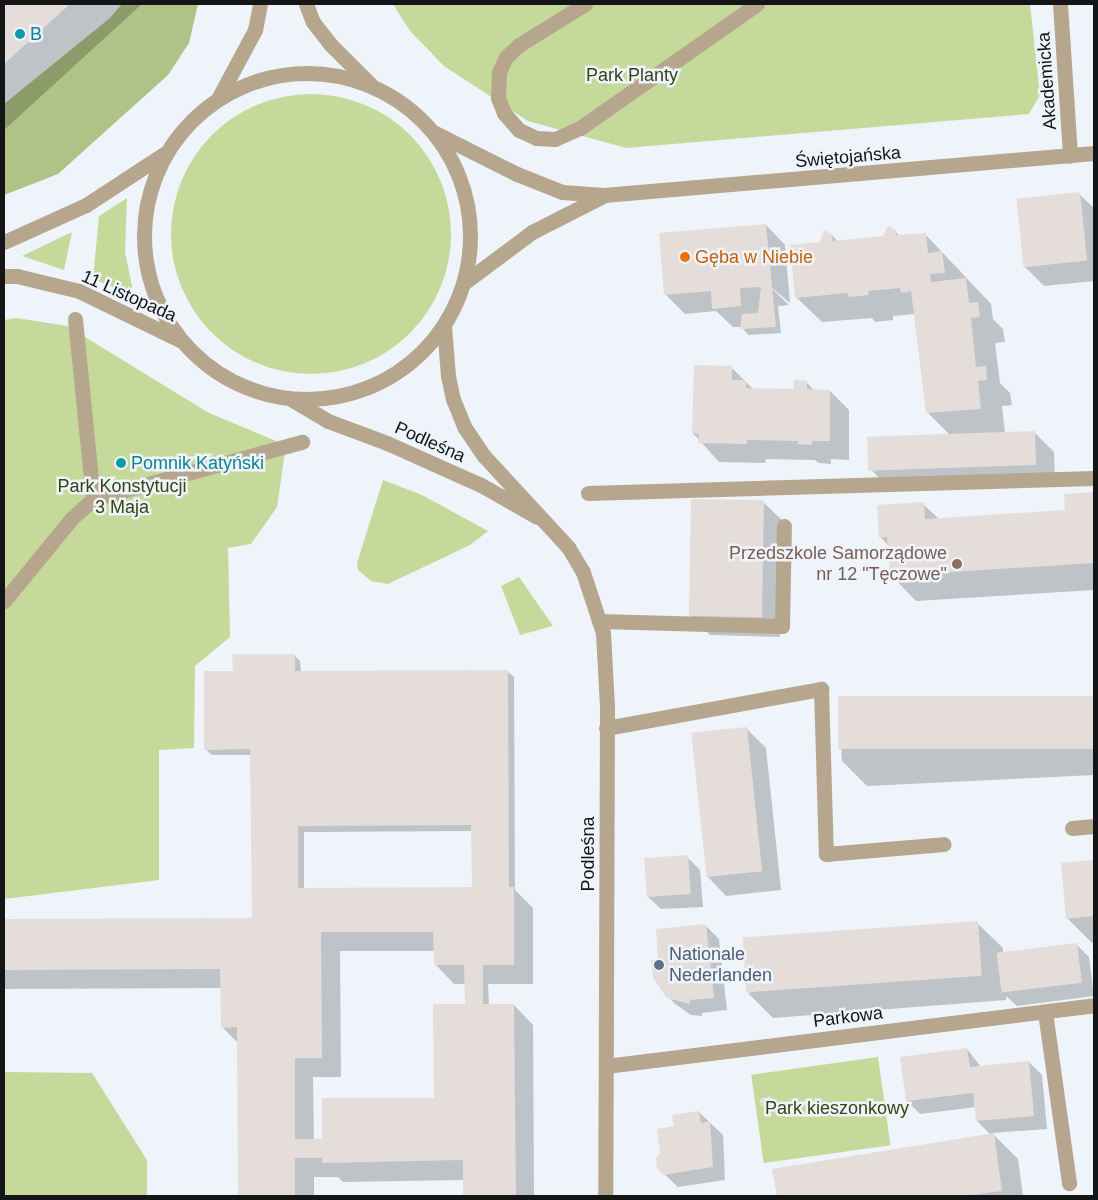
<!DOCTYPE html>
<meta charset="utf-8">
<style>
body{margin:0}
#map{position:relative;width:1098px;height:1200px;overflow:hidden;background:#eef4fa;font-family:Arial,sans-serif}
div>[style]{position:absolute}
[style*='--x']{left:calc(var(--x)*1px);top:calc(var(--y)*1px);width:calc(var(--w)*1px);rotate:calc(var(--a)*1deg)}
.green>*{inset:0;background:#c5d99b;transform-origin:0 0}
.round{border-radius:50%}
.forest>*{inset:0;background:#aec385}
.shadow>*{inset:0;background:#0003}
.building>*{inset:0;background:#e5ddd9;transform-origin:0 0}
.minor>*{height:15px;margin:-7.5px;padding:0 7.5px;transform-origin:7.5px;border-radius:7.5px;background:#b7a68e}
.minor>.ring{margin:-7.5px;padding:0;box-sizing:content-box;background:none;border:15px solid #b7a68e;border-radius:50%}
.dots>*{width:14px;height:14px;translate:-50% -50%;box-sizing:border-box;border:2px solid #eef4fa;border-radius:50%}
span{translate:-50% -50%;white-space:nowrap;text-align:center;line-height:1.15;-webkit-text-stroke:5px #eef4fa;paint-order:stroke}
.culture-label{font-size:18px;color:#0d838f}
.left{translate:0 -50%;text-align:left}
.park-label{font-size:18px;color:#374316}
.street-label{font-size:18px;color:#141517}
.food-label{font-size:18px;color:#c56008}
.education-label{font-size:18px;color:#785e54}
.right{translate:-100% -50%;text-align:right}
.service-label{font-size:18px;color:#4e5e75}
.frame{position:absolute;inset:0;border:5px solid #141517;pointer-events:none}
</style>
<div id="map">
<div class="green">
<i style="clip-path:polygon(393px 4px,1030px 4px,1040px 95px,1029px 114px,626px 148px,528px 121px,444px 66px,410px 31px)"></i>
<i class="round" style="left:171px;top:94px;width:280px;height:280px"></i>
<i style="clip-path:polygon(127px 198px,125px 252px,134px 296px,93px 279px,99px 216px)"></i>
<i style="clip-path:polygon(72px 232px,64px 270px,22px 256px)"></i>
<i style="clip-path:polygon(16px 318px,67px 326px,209px 413px,286px 445px,277px 507px,251px 544px,228px 548px,230px 637px,195px 666px,194px 748px,159px 750px,159px 880px,4px 899px,4px 320px)"></i>
<i style="clip-path:polygon(383px 480px,422px 495px,488px 531px,470px 545px,388px 584px,371px 581px,358px 570px,357px 563px)"></i>
<i style="clip-path:polygon(519px 577px,553px 626px,520px 635px,501px 586px)"></i>
<i style="left:878px;top:1057px;width:89px;height:128px;rotate:82deg"></i>
<i style="clip-path:polygon(4px 1072px,92px 1073px,147px 1160px,147px 1196px,4px 1196px)"></i>
</div>
<div class="forest">
<i style="clip-path:polygon(122px 4px,198px 4px,189px 43px,168px 75px,58px 174px,4px 195px,4px 104px,110px 18px)"></i>
</div>
<div class="shadow">
<i style="clip-path:polygon(4px 4px,142px 4px,4px 130px)"></i>
<i style="clip-path:polygon(1079px 194px,1094px 208px,1094px 281px,1044px 286px,1025px 267px)"></i>
<i style="clip-path:polygon(766px 225px,785px 245px,790px 303px,766px 283px,789px 305px,778px 306px,781px 333px,748px 335px,742px 327px,733px 327px,716px 311px,685px 314px,665px 294px)"></i>
<i style="clip-path:polygon(895px 231px,900px 236px,925px 234px,991px 304px,993px 319px,1003px 329px,1005px 342px,995px 343px,1000px 383px,1010px 393px,1012px 405px,1002px 406px,1005px 433px,1034px 432px,1054px 452px,1055px 484px,889px 487px,869px 468px,949px 434px,928px 413px,915px 314px,893px 316px,893px 320px,875px 322px,872px 318px,822px 322px,796px 297px,821px 243px,832px 235px,838px 242px,884px 238px)"></i>
<i style="clip-path:polygon(731px 367px,753px 389px,795px 390px,806px 382px,815px 391px,830px 391px,849px 410px,849px 460px,831px 459px,831px 464px,819px 463px,815px 460px,766px 459px,765px 463px,719px 462px,693px 433px)"></i>
<i style="clip-path:polygon(1094px 493px,1094px 590px,916px 601px,891px 575px,889px 546px,880px 537px,923px 504px,939px 519px,1066px 511px,1066px 495px)"></i>
<i style="clip-path:polygon(763px 502px,783px 521px,780px 637px,710px 635px,691px 616px)"></i>
<i style="clip-path:polygon(evenodd,294px 655px,300px 661px,301px 672px,507px 671px,514px 677px,515px 890px,533px 908px,533px 984px,488px 984px,489px 1005px,514px 1005px,533px 1025px,534px 1196px,463px 1196px,464px 1180px,343px 1182px,338px 1177px,314px 1177px,314px 1196px,239px 1196px,238px 1043px,222px 1027px,222px 988px,4px 989px,4px 920px,253px 919px,252px 755px,212px 755px,205px 749px,234px 672px,294px 655px,473px 831px,475px 889px,304px 889px,304px 832px,473px 831px,294px 655px,340px 951px,435px 951px,435px 964px,454px 984px,466px 984px,468px 1006px,435px 1099px,323px 1140px,314px 1140px,313px 1077px,341px 1077px,340px 951px)"></i>
<i style="clip-path:polygon(1094px 697px,1094px 775px,867px 786px,842px 761px,839px 710px)"></i>
<i style="clip-path:polygon(746px 728px,766px 748px,781px 890px,726px 896px,707px 876px)"></i>
<i style="clip-path:polygon(687px 857px,700px 870px,703px 907px,661px 909px,647px 896px)"></i>
<i style="clip-path:polygon(1094px 861px,1094px 943px,1092px 943px,1067px 918px,1062px 864px)"></i>
<i style="clip-path:polygon(977px 923px,1003px 948px,1003px 953px,1076px 944px,1089px 957px,1094px 996px,1017px 1006px,1006px 996px,1006px 1000px,773px 1018px,748px 993px)"></i>
<i style="clip-path:polygon(706px 926px,719px 939px,727px 1010px,702px 1013px,702px 1016px,691px 1015px,674px 1003px,654px 978px,660px 961px)"></i>
<i style="clip-path:polygon(967px 1049px,981px 1067px,1029px 1062px,1042px 1075px,1047px 1129px,992px 1133px,1018px 1159px,1023px 1196px,778px 1196px,774px 1170px,991px 1135px,977px 1121px,976px 1107px,920px 1114px,907px 1101px)"></i>
<i style="clip-path:polygon(771px 1097px,777px 1103px,778px 1110px,768px 1112px,762px 1105px)"></i>
<i style="clip-path:polygon(699px 1112px,723px 1135px,725px 1180px,678px 1187px,664px 1174px,675px 1127px)"></i>
</div>
<div class="building">
<i style="clip-path:polygon(4px 4px,70px 4px,4px 64px)"></i>
<i style="left:1080px;top:192px;width:69px;height:64px;rotate:84deg"></i>
<i style="clip-path:polygon(766px 224px,776px 327px,740px 329px,742px 314px,758px 313px,761px 287px,740px 288px,741px 306px,712px 309px,711px 291px,664px 295px,659px 233px)"></i>
<i style="clip-path:polygon(888px 226px,896px 230px,896px 235px,926px 233px,928px 253px,942px 251px,945px 273px,930px 274px,931px 282px,966px 278px,969px 303px,978px 302px,980px 317px,971px 318px,976px 367px,986px 366px,987px 380px,978px 381px,981px 409px,926px 413px,911px 291px,901px 293px,900px 288px,868px 291px,869px 295px,849px 297px,848px 293px,795px 298px,790px 245px,820px 242px,824px 230px,832px 234px,833px 241px,883px 236px)"></i>
<i style="clip-path:polygon(694px 365px,732px 366px,732px 380px,746px 380px,746px 388px,794px 389px,794px 380px,807px 381px,807px 389px,830px 390px,830px 441px,812px 441px,812px 445px,798px 444px,798px 441px,747px 440px,747px 444px,698px 443px,699px 434px,692px 433px)"></i>
<i style="left:1035px;top:431px;width:34px;height:168px;rotate:88deg"></i>
<i style="clip-path:polygon(1094px 492px,1094px 563px,890px 576px,887px 537px,879px 538px,877px 505px,924px 502px,925px 519px,1065px 510px,1064px 494px)"></i>
<i style="left:691px;top:499px;width:73px;height:117px;rotate:1deg"></i>
<i style="clip-path:polygon(evenodd,232px 654px,295px 654px,295px 671px,508px 670px,509px 887px,514px 887px,514px 965px,483px 965px,483px 1004px,514px 1004px,516px 1196px,463px 1196px,463px 1160px,322px 1163px,322px 1158px,295px 1158px,295px 1196px,238px 1196px,237px 1027px,221px 1028px,220px 969px,4px 970px,4px 919px,252px 918px,250px 749px,204px 750px,204px 671px,233px 671px,232px 654px,471px 825px,472px 887px,298px 888px,298px 826px,471px 825px,232px 654px,321px 932px,433px 932px,434px 965px,464px 965px,465px 1004px,433px 1004px,434px 1098px,322px 1098px,322px 1139px,295px 1139px,295px 1058px,322px 1058px,321px 932px)"></i>
<i style="left:1094px;top:696px;width:53px;height:256px;rotate:90deg"></i>
<i style="left:747px;top:727px;width:145px;height:56px;rotate:84deg"></i>
<i style="left:688px;top:855px;width:39px;height:44px;rotate:86deg"></i>
<i style="clip-path:polygon(1094px 860px,1094px 916px,1066px 919px,1061px 863px)"></i>
<i style="left:978px;top:921px;width:55px;height:236px;rotate:86deg"></i>
<i style="clip-path:polygon(706px 924px,714px 998px,690px 1000px,690px 1004px,667px 998px,653px 978px,651px 960px,658px 960px,656px 929px)"></i>
<i style="left:1077px;top:943px;width:40px;height:81px;rotate:83deg"></i>
<i style="clip-path:polygon(967px 1048px,970px 1067px,1029px 1061px,1034px 1116px,976px 1121px,973px 1093px,906px 1101px,900px 1057px)"></i>
<i style="left:771px;top:1096px;width:8px;height:12px;rotate:76deg"></i>
<i style="clip-path:polygon(699px 1111px,701px 1123px,710px 1121px,713px 1167px,663px 1175px,657px 1168px,656px 1158px,660px 1153px,657px 1129px,674px 1126px,672px 1115px)"></i>
<i style="clip-path:polygon(994px 1133px,1002px 1191px,963px 1196px,777px 1196px,772px 1169px)"></i>
</div>
<div class="minor">
<i style="--x:306;--y:4;--w:19;--a:69"></i>
<i style="--x:313;--y:22;--w:28;--a:52"></i>
<i style="--x:330;--y:44;--w:57;--a:45"></i>
<i style="--x:585;--y:4;--w:78;--a:148.2"></i>
<i style="--x:519;--y:45;--w:18;--a:137"></i>
<i style="--x:506;--y:57;--w:17;--a:115"></i>
<i style="--x:499;--y:72;--w:26;--a:92"></i>
<i style="--x:498;--y:98;--w:16;--a:68"></i>
<i style="--x:504;--y:113;--w:23;--a:49"></i>
<i style="--x:519;--y:130;--w:19;--a:25"></i>
<i style="--x:536;--y:138;--w:19;--a:3"></i>
<i style="--x:555;--y:139;--w:27;--a:-24"></i>
<i style="--x:580;--y:128;--w:216;--a:-35"></i>
<i style="--x:1060;--y:4;--w:152;--a:86.2"></i>
<i class="ring" style="left:144px;top:73px;width:311px;height:311px"></i>
<i style="--x:219;--y:97;--w:76;--a:-61.8"></i>
<i style="--x:255;--y:30;--w:26;--a:-79"></i>
<i style="--x:435;--y:133;--w:92;--a:26.6"></i>
<i style="--x:517;--y:174;--w:48;--a:21.8"></i>
<i style="--x:562;--y:192;--w:42;--a:4.1"></i>
<i style="--x:604;--y:195;--w:492;--a:-4.9"></i>
<i style="--x:4;--y:242;--w:90;--a:-24.3"></i>
<i style="--x:86;--y:205;--w:93;--a:-33.2"></i>
<i style="--x:4;--y:276;--w:13;--a:0"></i>
<i style="--x:17;--y:276;--w:64;--a:13.6"></i>
<i style="--x:79;--y:291;--w:112;--a:25.9"></i>
<i style="--x:465;--y:282;--w:84;--a:-36.7"></i>
<i style="--x:532;--y:232;--w:80;--a:-26.9"></i>
<i style="--x:75;--y:319;--w:181;--a:84.3"></i>
<i style="--x:444;--y:326;--w:50;--a:85.4"></i>
<i style="--x:448;--y:376;--w:24;--a:78"></i>
<i style="--x:453;--y:399;--w:31;--a:68"></i>
<i style="--x:465;--y:428;--w:34;--a:56"></i>
<i style="--x:484;--y:456;--w:124;--a:47.3"></i>
<i style="--x:568;--y:547;--w:29;--a:59"></i>
<i style="--x:583;--y:572;--w:64;--a:71.8"></i>
<i style="--x:603;--y:633;--w:74;--a:86.9"></i>
<i style="--x:607;--y:707;--w:489;--a:90.2"></i>
<i style="--x:291;--y:399;--w:43;--a:30.7"></i>
<i style="--x:328;--y:421;--w:63;--a:20.4"></i>
<i style="--x:387;--y:443;--w:103;--a:24.1"></i>
<i style="--x:481;--y:485;--w:64;--a:29.7"></i>
<i style="--x:588;--y:493;--w:506;--a:-1.7"></i>
<i style="--x:4;--y:601;--w:107;--a:-50.7"></i>
<i style="--x:72;--y:518;--w:28;--a:-42"></i>
<i style="--x:93;--y:499;--w:217;--a:-15.3"></i>
<i style="--x:599;--y:621;--w:183;--a:1.6"></i>
<i style="--x:782;--y:626;--w:100;--a:-88.9"></i>
<i style="--x:606;--y:728;--w:219;--a:-10.3"></i>
<i style="--x:821;--y:689;--w:165;--a:88.3"></i>
<i style="--x:826;--y:854;--w:118;--a:-4.8"></i>
<i style="--x:1072;--y:828;--w:22;--a:-5"></i>
<i style="--x:1045;--y:1012;--w:173;--a:82"></i>
<i style="--x:606;--y:1066;--w:492;--a:-7.1"></i>
</div>
<div class="dots">
<i style="left:20px;top:34px;background:#0f9aa8"></i>
<i style="left:685px;top:257px;background:#e8710a"></i>
<i style="left:121px;top:463px;background:#0f9aa8"></i>
<i style="left:957px;top:564px;background:#8d6e63"></i>
<i style="left:659px;top:965px;background:#5c6f8a"></i>
</div>
<div class="culture-label">
<span class="left" style="left:30px;top:34px">B</span>
<span class="left" style="left:131px;top:463px">Pomnik Katyński</span>
</div>
<div class="park-label">
<span style="left:632px;top:75px">Park Planty</span>
<span style="left:122px;top:497px">Park Konstytucji<br>3 Maja</span>
<span style="left:837px;top:1108px">Park kieszonkowy</span>
</div>
<div class="street-label">
<span style="left:1047px;top:81px;rotate:-94deg">Akademicka</span>
<span style="left:848px;top:157px;rotate:-5deg">Świętojańska</span>
<span style="left:129px;top:296px;rotate:24deg">11 Listopada</span>
<span style="left:430px;top:442px;rotate:24deg">Podleśna</span>
<span style="left:588px;top:854px;rotate:-90deg">Podleśna</span>
<span style="left:848px;top:1017px;rotate:-7deg">Parkowa</span>
</div>
<div class="food-label">
<span class="left" style="left:695px;top:257px">Gęba w Niebie</span>
</div>
<div class="education-label">
<span class="right" style="left:947px;top:564px">Przedszkole Samorządowe<br>nr 12 "Tęczowe"</span>
</div>
<div class="service-label">
<span class="left" style="left:669px;top:965px">Nationale<br>Nederlanden</span>
</div>
<div class="frame"></div>
</div>
